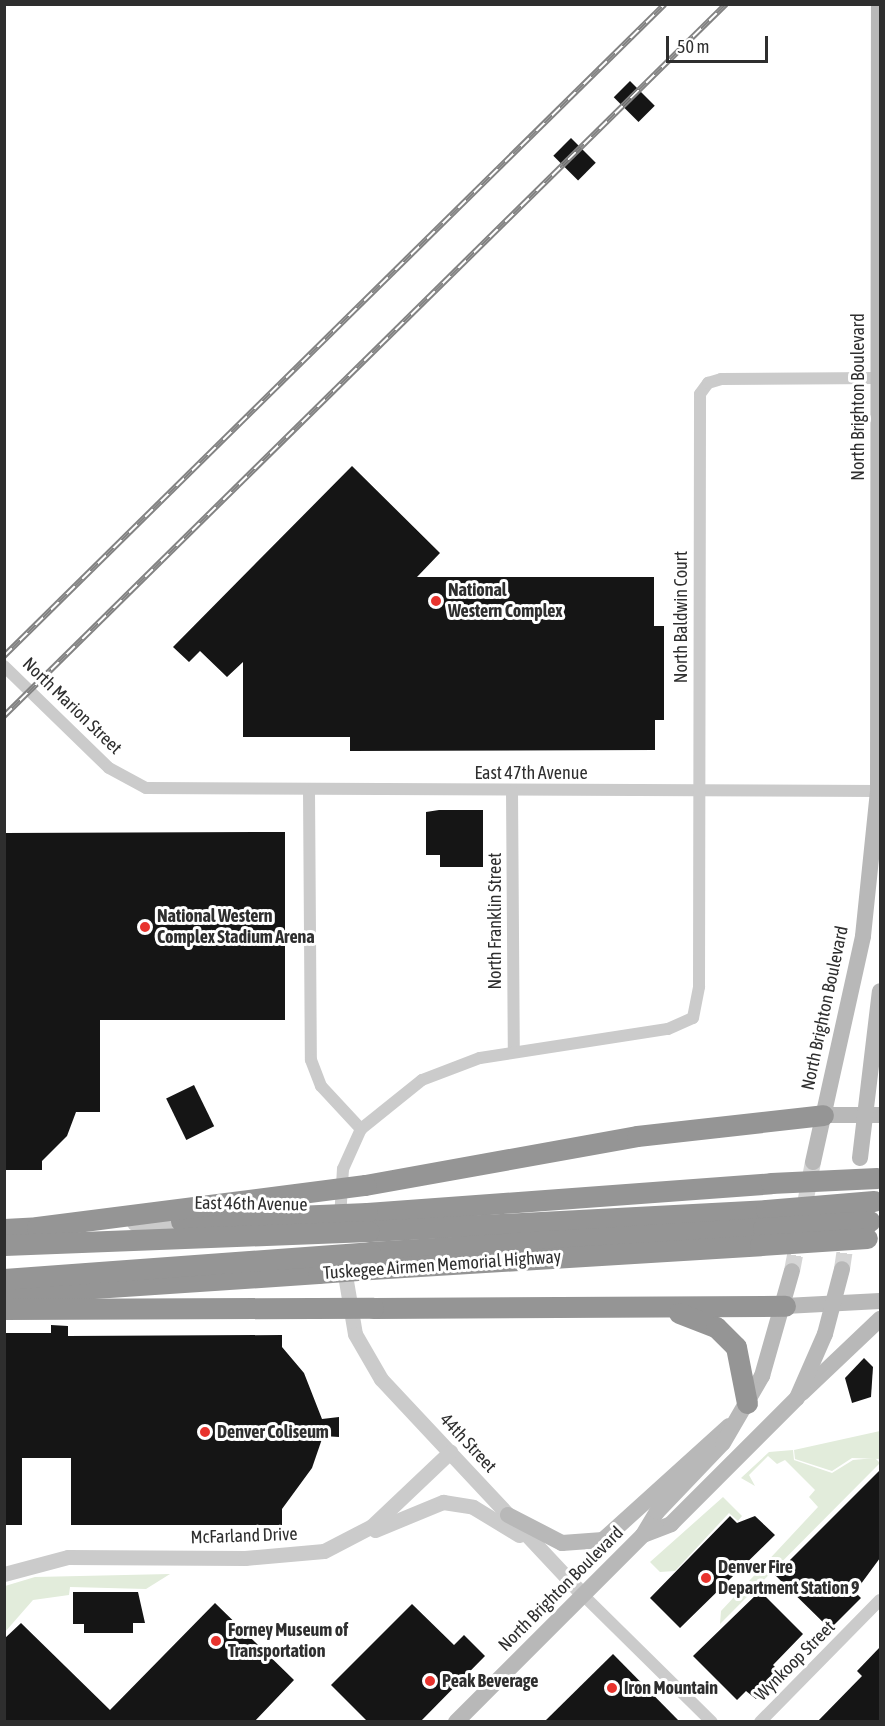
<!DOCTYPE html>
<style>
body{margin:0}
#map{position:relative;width:885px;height:1726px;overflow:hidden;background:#fff;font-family:"Asap Condensed",sans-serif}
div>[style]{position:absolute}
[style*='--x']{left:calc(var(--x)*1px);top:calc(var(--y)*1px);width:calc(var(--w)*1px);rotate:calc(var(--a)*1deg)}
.green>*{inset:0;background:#e2ecdb}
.building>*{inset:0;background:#151515;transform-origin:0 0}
.secondary-tunnel>*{height:16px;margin-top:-8px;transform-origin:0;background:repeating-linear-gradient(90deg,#d5d5d5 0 16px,transparent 0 24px)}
.minor>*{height:12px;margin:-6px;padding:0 6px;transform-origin:6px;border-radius:6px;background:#cbcbcb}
.tertiary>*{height:15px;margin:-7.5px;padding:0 7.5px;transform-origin:7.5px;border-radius:7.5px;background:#cbcbcb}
.secondary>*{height:16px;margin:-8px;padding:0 8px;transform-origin:8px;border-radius:8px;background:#b8b8b8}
.motorway>*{height:21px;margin:-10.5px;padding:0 10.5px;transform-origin:10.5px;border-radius:10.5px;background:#959595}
.rail>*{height:6px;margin-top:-3px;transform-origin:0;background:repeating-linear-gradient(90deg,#fff 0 11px,#838383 0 22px);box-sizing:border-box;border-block:2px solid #838383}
.motorway-bridge>*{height:21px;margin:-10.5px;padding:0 10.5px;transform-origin:10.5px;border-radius:10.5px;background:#959595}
.dots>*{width:16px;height:16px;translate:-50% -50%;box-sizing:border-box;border:3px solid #fff;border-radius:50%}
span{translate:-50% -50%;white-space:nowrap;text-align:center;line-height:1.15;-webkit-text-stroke:6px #fff;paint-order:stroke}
.street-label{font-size:18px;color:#2e2e2e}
.poi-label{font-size:18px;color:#2e2e2e;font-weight:700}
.left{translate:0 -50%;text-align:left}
.frame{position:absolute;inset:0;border:6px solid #2e2e2e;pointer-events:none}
.scale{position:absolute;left:666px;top:36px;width:102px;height:27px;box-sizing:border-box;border:3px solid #2e2e2e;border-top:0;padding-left:8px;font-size:18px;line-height:21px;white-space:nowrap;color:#2e2e2e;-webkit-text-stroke:4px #fff;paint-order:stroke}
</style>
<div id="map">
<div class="green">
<i style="clip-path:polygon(880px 1431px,880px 1459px,852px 1458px,832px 1471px,795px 1459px,794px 1450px)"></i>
<i style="clip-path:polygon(793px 1450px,794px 1460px,832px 1473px,853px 1460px,875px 1458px,880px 1463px,720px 1624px,721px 1611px,818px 1507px,809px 1497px,815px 1490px,785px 1460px,777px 1464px,768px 1456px,749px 1475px,755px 1486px,741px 1478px,769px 1452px)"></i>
<i style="clip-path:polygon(723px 1497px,742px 1516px,738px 1521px,729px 1513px,675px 1571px,660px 1572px,650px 1562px)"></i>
<i style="clip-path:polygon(170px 1574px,146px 1589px,70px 1587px,69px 1595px,33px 1600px,5px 1632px,5px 1586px,35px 1577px)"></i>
</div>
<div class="building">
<i style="left:630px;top:81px;width:35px;height:23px;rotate:45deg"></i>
<i style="left:571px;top:138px;width:35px;height:25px;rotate:45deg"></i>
<i style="clip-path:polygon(352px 466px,440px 553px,417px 577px,654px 577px,654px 626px,664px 626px,664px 720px,655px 720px,655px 750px,350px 751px,350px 737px,243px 737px,243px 662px,227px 677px,200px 651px,189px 662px,173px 647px)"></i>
<i style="clip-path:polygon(439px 810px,483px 810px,483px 867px,440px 867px,440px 855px,426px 855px,426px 812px)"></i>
<i style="clip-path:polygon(285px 832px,285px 1020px,100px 1020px,100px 1112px,76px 1112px,67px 1136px,42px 1161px,42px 1170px,4px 1170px,4px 833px)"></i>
<i style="left:194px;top:1085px;width:46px;height:31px;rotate:64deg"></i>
<i style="clip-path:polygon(51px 1325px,68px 1326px,68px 1336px,282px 1335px,282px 1347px,304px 1373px,322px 1419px,339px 1417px,339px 1437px,323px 1436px,312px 1468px,282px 1509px,282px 1525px,71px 1525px,71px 1458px,22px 1458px,22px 1525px,4px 1525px,4px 1333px,51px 1333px)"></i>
<i style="clip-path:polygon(864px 1358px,873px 1367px,871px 1397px,852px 1403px,845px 1378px)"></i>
<i style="clip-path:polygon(880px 1470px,880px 1558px,855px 1592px,861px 1598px,830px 1629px,775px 1575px)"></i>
<i style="clip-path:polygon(730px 1516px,737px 1523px,755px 1516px,775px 1535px,680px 1628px,650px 1598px)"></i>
<i style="clip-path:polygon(760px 1591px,803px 1634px,773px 1665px,781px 1673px,756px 1699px,746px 1691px,737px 1700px,693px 1656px)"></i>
<i style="clip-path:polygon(73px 1592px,138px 1592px,145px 1623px,133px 1623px,133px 1633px,84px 1633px,84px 1624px,73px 1624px)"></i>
<i style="clip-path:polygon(215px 1603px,294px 1680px,254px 1722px,4px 1722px,4px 1639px,21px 1623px,110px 1710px)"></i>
<i style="clip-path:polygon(412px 1604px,454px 1645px,464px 1635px,485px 1656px,420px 1722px,368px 1722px,331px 1685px)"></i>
<i style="clip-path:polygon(880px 1647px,880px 1722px,817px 1722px,862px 1676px,857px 1671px)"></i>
<i style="clip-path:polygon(613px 1654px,680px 1722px,544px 1722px)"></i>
</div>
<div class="secondary-tunnel">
<i style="--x:842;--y:1269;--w:40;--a:-81.5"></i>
<i style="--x:792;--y:1271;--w:111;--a:-79.1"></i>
</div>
<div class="minor">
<i style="--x:4;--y:666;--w:146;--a:44.2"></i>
<i style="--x:109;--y:768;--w:42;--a:28.4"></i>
<i style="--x:146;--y:788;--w:734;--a:0.23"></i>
<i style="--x:309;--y:791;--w:269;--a:89.6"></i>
<i style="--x:311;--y:1060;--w:28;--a:69"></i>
<i style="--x:321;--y:1086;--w:59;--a:47.1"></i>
<i style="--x:512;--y:791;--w:261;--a:89.6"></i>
<i style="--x:340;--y:1219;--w:50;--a:-86.6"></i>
<i style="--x:343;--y:1169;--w:44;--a:-65.8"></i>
<i style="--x:361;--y:1129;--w:78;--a:-38.8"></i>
<i style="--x:422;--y:1080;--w:62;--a:-20.8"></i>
<i style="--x:480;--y:1058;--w:190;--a:-8.8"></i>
<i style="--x:668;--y:1029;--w:27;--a:-24"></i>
<i style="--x:693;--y:1018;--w:32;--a:-79"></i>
<i style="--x:699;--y:987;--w:593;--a:-89.9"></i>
<i style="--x:700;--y:394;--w:14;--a:-54"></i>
<i style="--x:708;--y:383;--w:14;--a:-17"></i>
<i style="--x:721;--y:379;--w:159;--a:-0.4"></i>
<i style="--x:583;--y:1595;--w:181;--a:44.6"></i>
<i style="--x:760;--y:1722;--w:171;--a:-45.5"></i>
</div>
<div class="tertiary">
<i style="--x:134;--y:1223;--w:57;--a:0"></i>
<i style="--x:343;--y:1263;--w:72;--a:80.4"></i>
<i style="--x:355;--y:1334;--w:52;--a:60"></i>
<i style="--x:381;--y:1379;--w:296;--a:46.9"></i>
<i style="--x:375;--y:1530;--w:74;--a:-22.4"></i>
<i style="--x:443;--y:1502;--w:30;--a:9"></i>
<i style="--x:473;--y:1507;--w:54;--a:31.3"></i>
<i style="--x:4;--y:1574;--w:66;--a:-14.9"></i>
<i style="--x:68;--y:1557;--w:177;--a:0.3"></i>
<i style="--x:245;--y:1558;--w:79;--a:-5.1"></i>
<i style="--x:324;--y:1551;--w:54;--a:-27.5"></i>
<i style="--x:372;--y:1526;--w:108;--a:-43.5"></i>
</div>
<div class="secondary">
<i style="--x:823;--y:1115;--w:57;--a:0"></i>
<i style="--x:860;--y:1158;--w:168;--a:-83.2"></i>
<i style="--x:813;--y:1162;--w:231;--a:-77.5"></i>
<i style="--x:863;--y:936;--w:146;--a:-84.1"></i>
<i style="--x:878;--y:791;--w:787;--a:-89.93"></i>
<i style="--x:785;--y:1306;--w:95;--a:-3"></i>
<i style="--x:802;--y:1393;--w:108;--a:-43.5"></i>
<i style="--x:508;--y:1515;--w:61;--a:27.4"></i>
<i style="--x:562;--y:1543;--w:41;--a:-4.2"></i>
<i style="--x:603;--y:1540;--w:170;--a:-42.1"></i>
<i style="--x:643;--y:1535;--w:30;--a:-21"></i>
<i style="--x:671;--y:1524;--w:178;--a:-45"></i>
<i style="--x:797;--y:1398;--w:70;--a:-66.4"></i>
<i style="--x:825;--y:1334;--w:67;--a:-75.3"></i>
<i style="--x:456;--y:1722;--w:264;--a:-45"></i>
<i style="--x:643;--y:1535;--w:27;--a:-59"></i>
<i style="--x:657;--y:1512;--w:95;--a:-46.3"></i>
<i style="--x:723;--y:1443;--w:78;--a:-59.8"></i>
<i style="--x:762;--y:1376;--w:109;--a:-74.1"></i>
</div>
<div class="motorway">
<i style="--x:365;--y:1185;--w:276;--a:-10.2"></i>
<i style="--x:637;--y:1136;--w:187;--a:-6.4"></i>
<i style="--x:367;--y:1213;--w:405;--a:-4.2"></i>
<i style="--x:4;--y:1229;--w:33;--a:-3"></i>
<i style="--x:369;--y:1231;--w:398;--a:-3"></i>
<i style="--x:370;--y:1252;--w:394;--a:-3.5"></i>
<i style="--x:371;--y:1269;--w:390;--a:-3.5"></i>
<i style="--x:4;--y:1294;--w:315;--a:-3.8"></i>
<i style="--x:373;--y:1308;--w:412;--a:-0.3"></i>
<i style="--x:679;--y:1313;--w:40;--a:21"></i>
<i style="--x:716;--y:1327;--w:28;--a:45"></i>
<i style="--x:736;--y:1347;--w:57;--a:78.9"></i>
</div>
<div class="rail">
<i style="--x:4;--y:656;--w:928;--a:-44.61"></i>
<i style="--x:4;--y:716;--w:1014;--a:-44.6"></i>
</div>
<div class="motorway-bridge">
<i style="--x:771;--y:1183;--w:106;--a:-2.7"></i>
<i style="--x:766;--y:1210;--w:108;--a:-4.8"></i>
<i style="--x:181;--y:1221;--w:186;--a:-2.5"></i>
<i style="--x:37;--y:1227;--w:331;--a:-7.3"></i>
<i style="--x:763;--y:1228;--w:107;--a:-3.7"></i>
<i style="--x:4;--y:1245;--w:365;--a:-2.2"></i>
<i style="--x:760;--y:1245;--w:107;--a:-3.7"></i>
<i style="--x:318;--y:1273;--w:53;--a:-4.3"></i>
<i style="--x:4;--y:1279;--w:367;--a:-4.2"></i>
<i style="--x:4;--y:1309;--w:369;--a:-0.2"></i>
</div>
<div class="dots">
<i style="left:436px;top:601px;background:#e8332d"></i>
<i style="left:145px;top:927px;background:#e8332d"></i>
<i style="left:205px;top:1432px;background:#e8332d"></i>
<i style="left:706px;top:1578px;background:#e8332d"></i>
<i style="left:216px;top:1641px;background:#e8332d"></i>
<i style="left:430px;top:1681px;background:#e8332d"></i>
<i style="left:612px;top:1688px;background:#e8332d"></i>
</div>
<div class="street-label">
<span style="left:858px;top:397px;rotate:-90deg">North Brighton Boulevard</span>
<span style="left:681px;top:617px;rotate:-90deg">North Baldwin Court</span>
<span style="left:72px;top:706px;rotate:44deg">North Marion Street</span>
<span style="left:531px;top:773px">East 47th Avenue</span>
<span style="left:495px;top:921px;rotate:-90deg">North Franklin Street</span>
<span style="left:825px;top:1008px;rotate:-78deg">North Brighton Boulevard</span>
<span style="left:251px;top:1204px;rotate:1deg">East 46th Avenue</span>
<span style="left:442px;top:1265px;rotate:-4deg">Tuskegee Airmen Memorial Highway</span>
<span style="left:468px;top:1443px;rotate:47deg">44th Street</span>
<span style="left:244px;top:1536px;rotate:-2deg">McFarland Drive</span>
<span style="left:561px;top:1589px;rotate:-45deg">North Brighton Boulevard</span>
<span style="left:795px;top:1661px;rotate:-45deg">Wynkoop Street</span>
</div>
<div class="poi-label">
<span class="left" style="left:448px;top:601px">National<br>Western Complex</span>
<span class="left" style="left:157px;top:927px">National Western<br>Complex Stadium Arena</span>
<span class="left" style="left:217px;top:1432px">Denver Coliseum</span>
<span class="left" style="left:718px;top:1578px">Denver Fire<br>Department Station 9</span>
<span class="left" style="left:228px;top:1641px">Forney Museum of<br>Transportation</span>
<span class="left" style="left:442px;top:1681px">Peak Beverage</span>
<span class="left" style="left:624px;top:1688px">Iron Mountain</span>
</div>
<div class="frame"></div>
<div class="scale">50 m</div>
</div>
